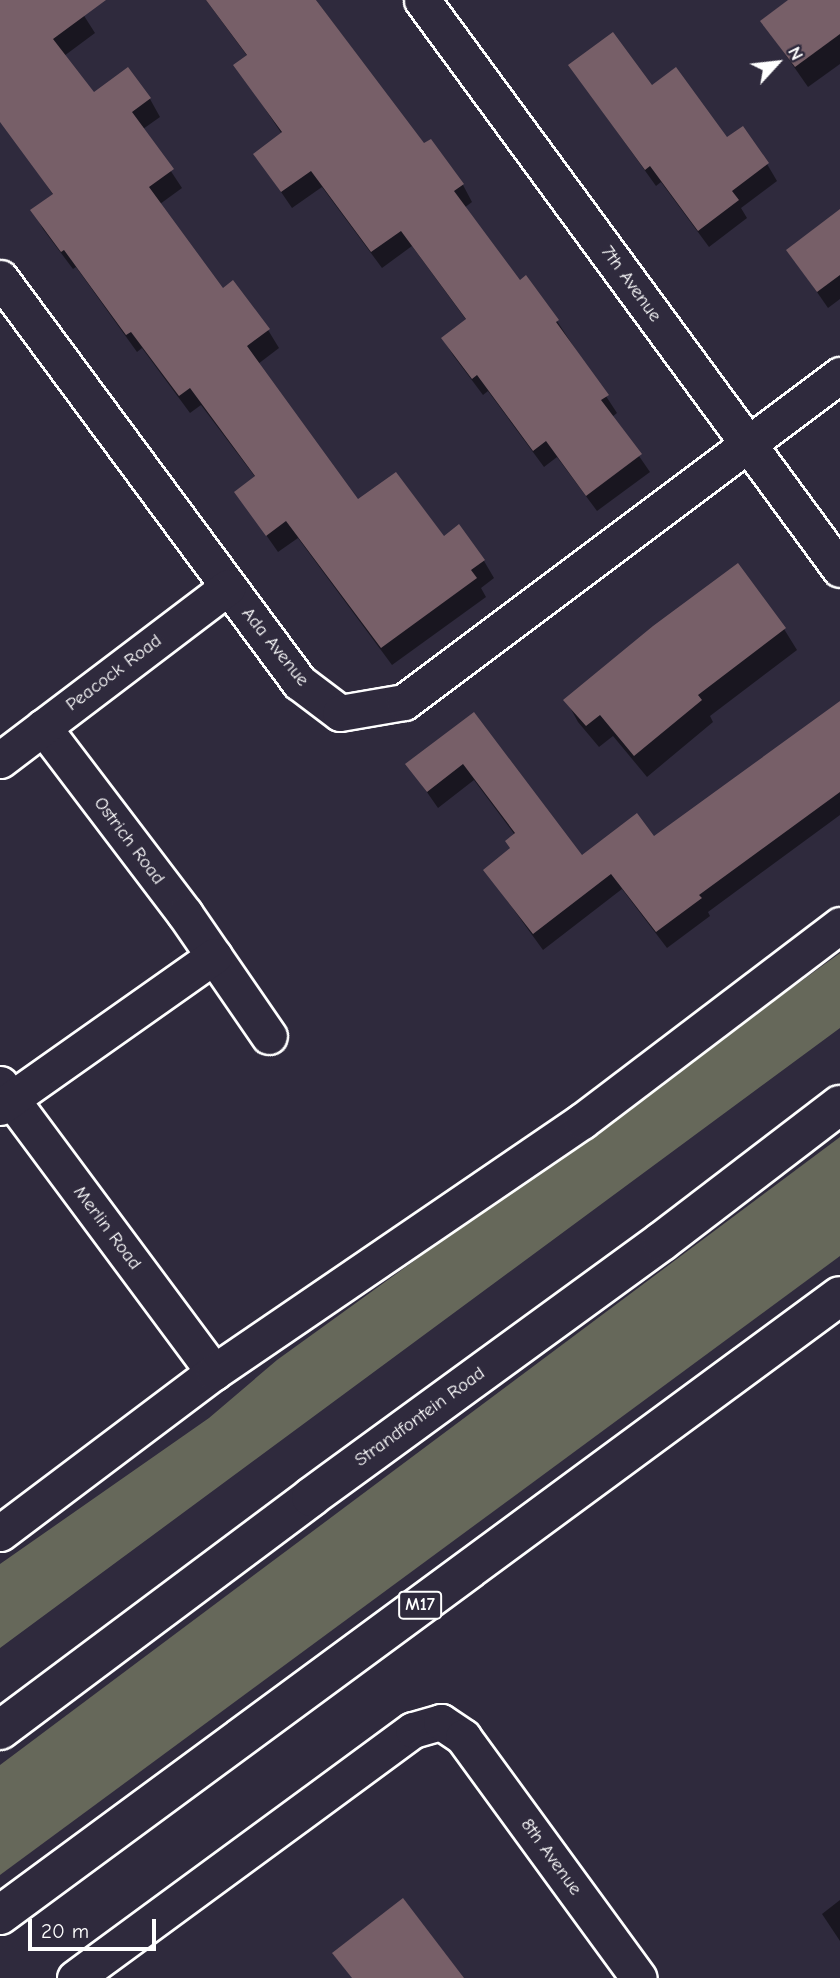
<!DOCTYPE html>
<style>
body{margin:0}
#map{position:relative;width:840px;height:1978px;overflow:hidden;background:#2f2a3d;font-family:"Comic Neue",sans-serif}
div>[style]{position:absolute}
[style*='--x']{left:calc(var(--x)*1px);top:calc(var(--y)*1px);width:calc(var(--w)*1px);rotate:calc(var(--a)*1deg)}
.green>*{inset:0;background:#66685a}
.shadow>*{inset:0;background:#0007}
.building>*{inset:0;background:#775f68}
.roads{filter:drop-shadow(2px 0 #fff) drop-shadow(-2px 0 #fff) drop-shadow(0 2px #fff) drop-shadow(0 -2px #fff)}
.street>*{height:35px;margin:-17.5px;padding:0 17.5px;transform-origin:17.5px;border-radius:17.5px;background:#2f2a3d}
.primary>*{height:38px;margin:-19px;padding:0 19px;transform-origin:19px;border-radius:19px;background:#2f2a3d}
span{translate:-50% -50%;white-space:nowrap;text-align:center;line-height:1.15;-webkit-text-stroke:7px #2f2a3d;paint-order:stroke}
.shield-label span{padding:2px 5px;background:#2f2a3d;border:2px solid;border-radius:5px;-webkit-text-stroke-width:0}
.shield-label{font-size:18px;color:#fff;font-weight:700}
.street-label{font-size:19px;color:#fff}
.north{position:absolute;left:742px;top:28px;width:70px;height:70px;-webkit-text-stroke:5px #2f2a3d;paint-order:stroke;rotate:63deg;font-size:19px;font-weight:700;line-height:28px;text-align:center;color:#fff}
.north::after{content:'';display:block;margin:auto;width:24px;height:32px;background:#fff;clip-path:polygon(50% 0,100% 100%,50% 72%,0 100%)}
.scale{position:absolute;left:28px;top:1919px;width:128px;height:32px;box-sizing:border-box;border:4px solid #fff;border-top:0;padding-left:9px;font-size:21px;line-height:24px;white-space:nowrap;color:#fff;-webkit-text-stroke:5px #2f2a3d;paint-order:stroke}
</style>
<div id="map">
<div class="green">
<i style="clip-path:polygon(840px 953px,840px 1028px,0 1648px,0 1564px,209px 1418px,277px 1360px)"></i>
<i style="clip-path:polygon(840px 1137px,840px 1256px,0 1875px,0 1765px)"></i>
</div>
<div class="shadow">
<i style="clip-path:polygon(0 0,74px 0,95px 33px,64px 56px,93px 94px,150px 99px,160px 117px,143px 129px,182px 188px,160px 204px,222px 290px,268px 330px,279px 348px,258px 364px,358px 502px,443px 538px,484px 561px,494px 578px,481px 588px,486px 597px,392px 665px,298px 538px,278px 552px,236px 492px,256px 478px,201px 405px,190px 413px,142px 348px,137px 352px,76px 267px,73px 269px,43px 229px,33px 211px,54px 196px,7px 128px,0 93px)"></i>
<i style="clip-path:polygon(206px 0,316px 0,424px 146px,430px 141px,463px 185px,472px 202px,464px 208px,519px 282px,557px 321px,617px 413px,612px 417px,650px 472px,597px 511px,557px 457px,544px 467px,488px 391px,483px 395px,453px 355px,443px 339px,467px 321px,412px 246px,382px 268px,322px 187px,292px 208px,255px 154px,282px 134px,236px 66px,248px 57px)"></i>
<i style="clip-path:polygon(791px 0,840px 0,840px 64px,808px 87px,762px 21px)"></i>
<i style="clip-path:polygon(570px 66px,651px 87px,767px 164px,777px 181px,741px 208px,747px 218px,709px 247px,661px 182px,656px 186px)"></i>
<i style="clip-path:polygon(840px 227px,840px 299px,828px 308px,788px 250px)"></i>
<i style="clip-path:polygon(784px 629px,797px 650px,710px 716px,713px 722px,647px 777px,613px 736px,599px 747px,578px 722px,566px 700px)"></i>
<i style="clip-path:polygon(840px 703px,840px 815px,708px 912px,710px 916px,667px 948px,622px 889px,543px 950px,485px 870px,512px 849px,515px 835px,474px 780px,438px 808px,408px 765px,473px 715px,581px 857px,654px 838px)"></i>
<i style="clip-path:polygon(840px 1900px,840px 1941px,822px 1914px)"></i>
</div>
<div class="building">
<i style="clip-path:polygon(0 0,106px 0,53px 39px,94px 92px,128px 67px,151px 98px,132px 112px,174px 169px,149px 187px,223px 288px,233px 280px,270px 329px,247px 346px,358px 499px,396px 472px,444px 536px,459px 524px,485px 560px,471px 570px,477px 578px,381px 648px,286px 521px,266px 536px,234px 492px,255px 476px,190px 388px,179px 396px,131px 332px,126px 335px,64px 250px,61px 252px,30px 210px,53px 194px,0 122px)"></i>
<i style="clip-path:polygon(206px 0,316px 0,424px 143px,431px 139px,464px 184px,454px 191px,520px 280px,526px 275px,559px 320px,556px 322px,609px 395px,601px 400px,642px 454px,586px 496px,546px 441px,533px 451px,477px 375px,472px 379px,441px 338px,466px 319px,401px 231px,371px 252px,311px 171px,281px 192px,253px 154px,282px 132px,233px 65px,247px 55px)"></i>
<i style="clip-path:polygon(788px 0,840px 0,840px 34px,795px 67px,760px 21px)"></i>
<i style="clip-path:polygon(613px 32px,652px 85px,676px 67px,727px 137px,743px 126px,769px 163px,732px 191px,739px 200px,698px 231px,650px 166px,645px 170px,568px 65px)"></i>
<i style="clip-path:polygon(840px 209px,840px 275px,817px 292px,786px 250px)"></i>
<i style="clip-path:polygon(738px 563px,786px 628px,698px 695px,702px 700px,634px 756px,600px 715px,586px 726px,563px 700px,653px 626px)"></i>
<i style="clip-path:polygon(840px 701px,840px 792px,699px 895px,702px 898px,656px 932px,611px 874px,533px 934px,483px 870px,510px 848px,505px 841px,515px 833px,463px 764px,427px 792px,405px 764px,474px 712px,582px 855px,637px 813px,654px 836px)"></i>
<i style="clip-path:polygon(403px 1898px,464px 1978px,352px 1978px,332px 1953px)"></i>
</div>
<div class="roads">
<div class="street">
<i style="--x:422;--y:0;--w:706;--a:53.7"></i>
<i style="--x:0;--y:278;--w:503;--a:53.49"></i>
<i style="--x:299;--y:682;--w:51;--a:37.1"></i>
<i style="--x:340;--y:713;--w:65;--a:-9.8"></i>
<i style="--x:404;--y:702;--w:545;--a:-36.87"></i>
<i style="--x:43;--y:727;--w:235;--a:52.8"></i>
<i style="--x:185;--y:914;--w:148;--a:55.5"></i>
<i style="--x:0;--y:760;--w:286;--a:-37.2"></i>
<i style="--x:0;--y:1084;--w:359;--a:53.4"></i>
<i style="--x:0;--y:1107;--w:262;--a:-35.2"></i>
<i style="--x:0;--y:1533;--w:268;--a:-37"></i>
<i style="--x:214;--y:1372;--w:445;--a:-34.3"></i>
<i style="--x:582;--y:1121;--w:324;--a:-37.2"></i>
<i style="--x:75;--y:1978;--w:419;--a:-36.3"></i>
<i style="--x:413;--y:1730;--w:29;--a:-16"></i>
<i style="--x:441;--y:1722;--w:27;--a:34"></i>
<i style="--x:463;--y:1737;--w:298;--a:53.9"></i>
</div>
<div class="primary">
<i style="--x:0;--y:1730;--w:389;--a:-36.8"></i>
<i style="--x:311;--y:1497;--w:434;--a:-36.1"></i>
<i style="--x:662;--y:1241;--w:224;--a:-37.4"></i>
<i style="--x:0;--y:1915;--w:1043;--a:-36.39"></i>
</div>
</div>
<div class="shield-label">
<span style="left:420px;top:1605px">M17</span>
</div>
<div class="street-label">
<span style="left:631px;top:284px;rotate:54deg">7th Avenue</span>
<span style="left:275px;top:647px;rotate:51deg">Ada Avenue</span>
<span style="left:114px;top:673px;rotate:-37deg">Peacock Road</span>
<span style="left:129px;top:841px;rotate:53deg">Ostrich Road</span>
<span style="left:107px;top:1228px;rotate:53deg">Merlin Road</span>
<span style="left:420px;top:1417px;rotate:-36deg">Strandfontein Road</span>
<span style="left:551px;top:1857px;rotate:54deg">8th Avenue</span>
</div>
<div class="north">N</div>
<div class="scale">20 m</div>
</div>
